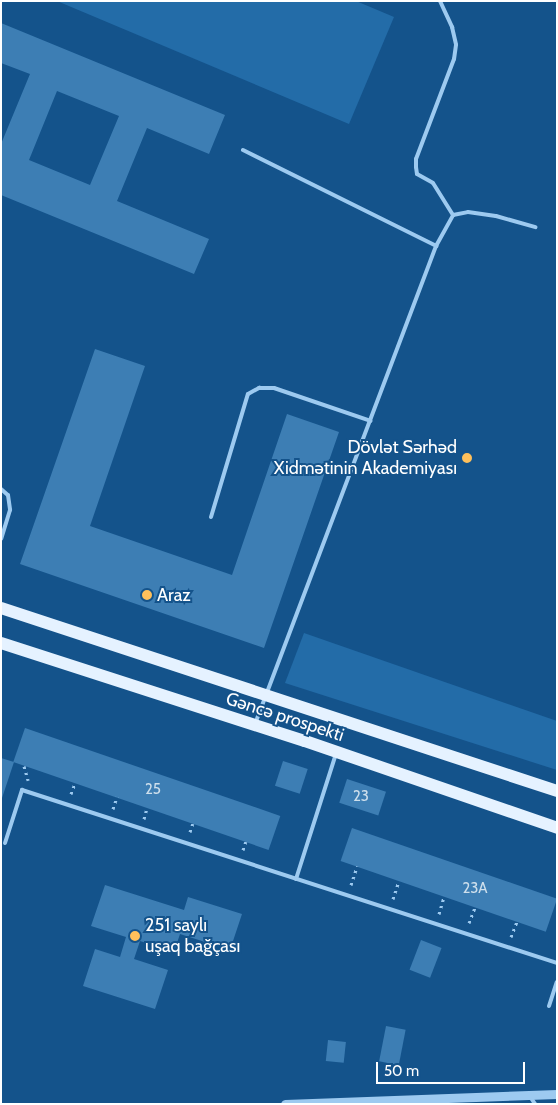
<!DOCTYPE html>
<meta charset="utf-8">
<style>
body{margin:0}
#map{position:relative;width:558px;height:1105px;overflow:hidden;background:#14538b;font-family:Cabin,sans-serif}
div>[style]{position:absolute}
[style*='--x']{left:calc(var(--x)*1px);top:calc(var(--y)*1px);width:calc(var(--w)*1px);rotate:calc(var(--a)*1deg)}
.green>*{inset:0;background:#236ca8}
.building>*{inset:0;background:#3d7eb4;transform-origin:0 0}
.path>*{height:3px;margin-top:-1.5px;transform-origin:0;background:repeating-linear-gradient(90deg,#9dcaf0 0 2.5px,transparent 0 6.5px)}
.service>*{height:4px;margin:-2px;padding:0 2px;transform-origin:2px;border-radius:2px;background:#9dcaf0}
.tertiary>*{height:9px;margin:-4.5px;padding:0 4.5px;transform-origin:4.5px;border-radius:4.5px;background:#9dcaf0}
.primary>*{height:12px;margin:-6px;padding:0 6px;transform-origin:6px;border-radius:6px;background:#e5f2ff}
.dots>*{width:14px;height:14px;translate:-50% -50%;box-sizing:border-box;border:2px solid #14538b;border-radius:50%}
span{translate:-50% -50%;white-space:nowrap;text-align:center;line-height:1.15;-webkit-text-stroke:4px #14538b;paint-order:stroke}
.number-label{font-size:15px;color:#cedfec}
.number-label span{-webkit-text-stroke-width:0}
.poi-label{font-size:18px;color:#fff}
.right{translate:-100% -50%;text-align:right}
.left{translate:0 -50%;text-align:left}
.street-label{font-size:18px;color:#fff}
.frame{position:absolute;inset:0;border:2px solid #fff;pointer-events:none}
.scale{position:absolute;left:376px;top:1062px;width:149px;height:22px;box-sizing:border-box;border:2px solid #fff;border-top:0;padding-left:6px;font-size:15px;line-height:18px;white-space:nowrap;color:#fff;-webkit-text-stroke:4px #14538b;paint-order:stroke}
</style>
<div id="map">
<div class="green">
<i style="clip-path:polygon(57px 1px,356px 1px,394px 17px,349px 124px)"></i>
<i style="clip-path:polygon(304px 633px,557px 721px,557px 770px,285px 683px)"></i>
</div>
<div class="building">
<i style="clip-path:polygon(evenodd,1px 23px,225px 115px,209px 154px,147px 128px,117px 201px,209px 239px,194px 274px,1px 195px,1px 144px,30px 74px,1px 63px,1px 23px,57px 91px,119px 116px,90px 185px,29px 160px,57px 91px)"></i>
<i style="clip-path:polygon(95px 349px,145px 366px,90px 526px,232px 575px,287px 414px,339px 432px,264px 648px,20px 564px)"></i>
<i style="left:25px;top:728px;width:270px;height:36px;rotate:19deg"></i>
<i style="clip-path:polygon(1px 758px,14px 762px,2px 798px,1px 798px)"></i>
<i style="left:283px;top:761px;width:26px;height:26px;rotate:18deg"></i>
<i style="left:347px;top:779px;width:41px;height:25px;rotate:18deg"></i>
<i style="left:352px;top:828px;width:217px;height:35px;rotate:19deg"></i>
<i style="clip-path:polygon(105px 885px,184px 910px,188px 897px,242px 914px,230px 950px,180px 934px,174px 952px,140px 941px,134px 959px,168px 970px,155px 1009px,83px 986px,95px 949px,120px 957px,126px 937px,91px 926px)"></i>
<i style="left:421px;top:940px;width:22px;height:32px;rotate:21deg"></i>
<i style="left:386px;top:1026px;width:20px;height:36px;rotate:11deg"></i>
<i style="left:328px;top:1040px;width:18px;height:21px;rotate:6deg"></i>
</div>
<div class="path">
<i style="--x:24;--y:766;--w:15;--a:74"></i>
<i style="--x:71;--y:794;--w:12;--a:-70"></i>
<i style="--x:113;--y:809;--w:13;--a:-72"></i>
<i style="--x:144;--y:819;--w:11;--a:-75"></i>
<i style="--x:190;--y:832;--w:9;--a:-72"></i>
<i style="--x:243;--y:850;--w:9;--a:-72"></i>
<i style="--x:351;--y:885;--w:20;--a:-72"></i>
<i style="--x:393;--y:899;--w:19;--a:-72"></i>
<i style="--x:439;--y:914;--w:19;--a:-74"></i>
<i style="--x:469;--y:923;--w:17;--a:-69"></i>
<i style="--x:511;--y:937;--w:17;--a:-69"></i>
</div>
<div class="service">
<i style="--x:440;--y:1;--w:29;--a:65"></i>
<i style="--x:452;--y:27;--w:18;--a:77"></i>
<i style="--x:456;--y:45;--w:14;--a:98"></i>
<i style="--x:454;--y:59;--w:107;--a:110.8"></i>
<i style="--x:416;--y:159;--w:8;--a:90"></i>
<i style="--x:416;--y:167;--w:7;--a:82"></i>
<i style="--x:417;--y:174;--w:18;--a:29"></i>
<i style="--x:433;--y:183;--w:38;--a:58"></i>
<i style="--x:243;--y:150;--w:216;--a:26.4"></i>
<i style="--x:1;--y:489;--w:9;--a:41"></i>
<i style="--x:8;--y:495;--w:15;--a:82"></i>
<i style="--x:10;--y:510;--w:30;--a:107"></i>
<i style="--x:211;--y:517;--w:128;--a:-73.3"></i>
<i style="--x:248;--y:394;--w:13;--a:-29"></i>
<i style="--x:259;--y:388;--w:15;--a:0"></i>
<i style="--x:274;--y:388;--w:102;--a:18.8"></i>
<i style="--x:255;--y:724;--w:511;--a:-69.26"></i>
<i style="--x:436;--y:246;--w:35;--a:-61"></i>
<i style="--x:453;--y:215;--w:15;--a:-11"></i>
<i style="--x:468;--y:212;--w:28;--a:8"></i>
<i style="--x:496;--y:216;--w:41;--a:15.8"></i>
<i style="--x:5;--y:843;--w:56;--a:-72.2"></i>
<i style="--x:22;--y:790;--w:562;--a:17.92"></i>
<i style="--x:296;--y:879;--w:131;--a:-72.3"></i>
<i style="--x:549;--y:1006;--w:25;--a:-72"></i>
<i style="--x:529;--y:1095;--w:11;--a:56"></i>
</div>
<div class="tertiary">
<i style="--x:285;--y:1104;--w:272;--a:-2.1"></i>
</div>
<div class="primary">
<i style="--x:1;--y:608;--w:585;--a:18.22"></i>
<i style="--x:1;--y:643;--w:319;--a:17.9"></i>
<i style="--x:305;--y:741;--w:267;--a:19"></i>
</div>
<div class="dots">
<i style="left:467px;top:458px;background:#ffc05b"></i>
<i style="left:147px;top:595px;background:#ffc05b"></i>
<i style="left:135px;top:936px;background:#ffc05b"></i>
</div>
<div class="number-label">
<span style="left:153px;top:790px">25</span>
<span style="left:361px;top:797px">23</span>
<span style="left:475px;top:889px">23A</span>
</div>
<div class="poi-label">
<span class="right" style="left:457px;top:458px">Dövlət Sərhəd<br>Xidmətinin Akademiyası</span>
<span class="left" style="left:157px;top:595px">Araz</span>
<span class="left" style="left:145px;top:936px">251 saylı<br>uşaq bağçası</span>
</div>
<div class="street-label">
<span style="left:285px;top:717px;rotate:18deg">Gəncə prospekti</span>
</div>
<div class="frame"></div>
<div class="scale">50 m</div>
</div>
